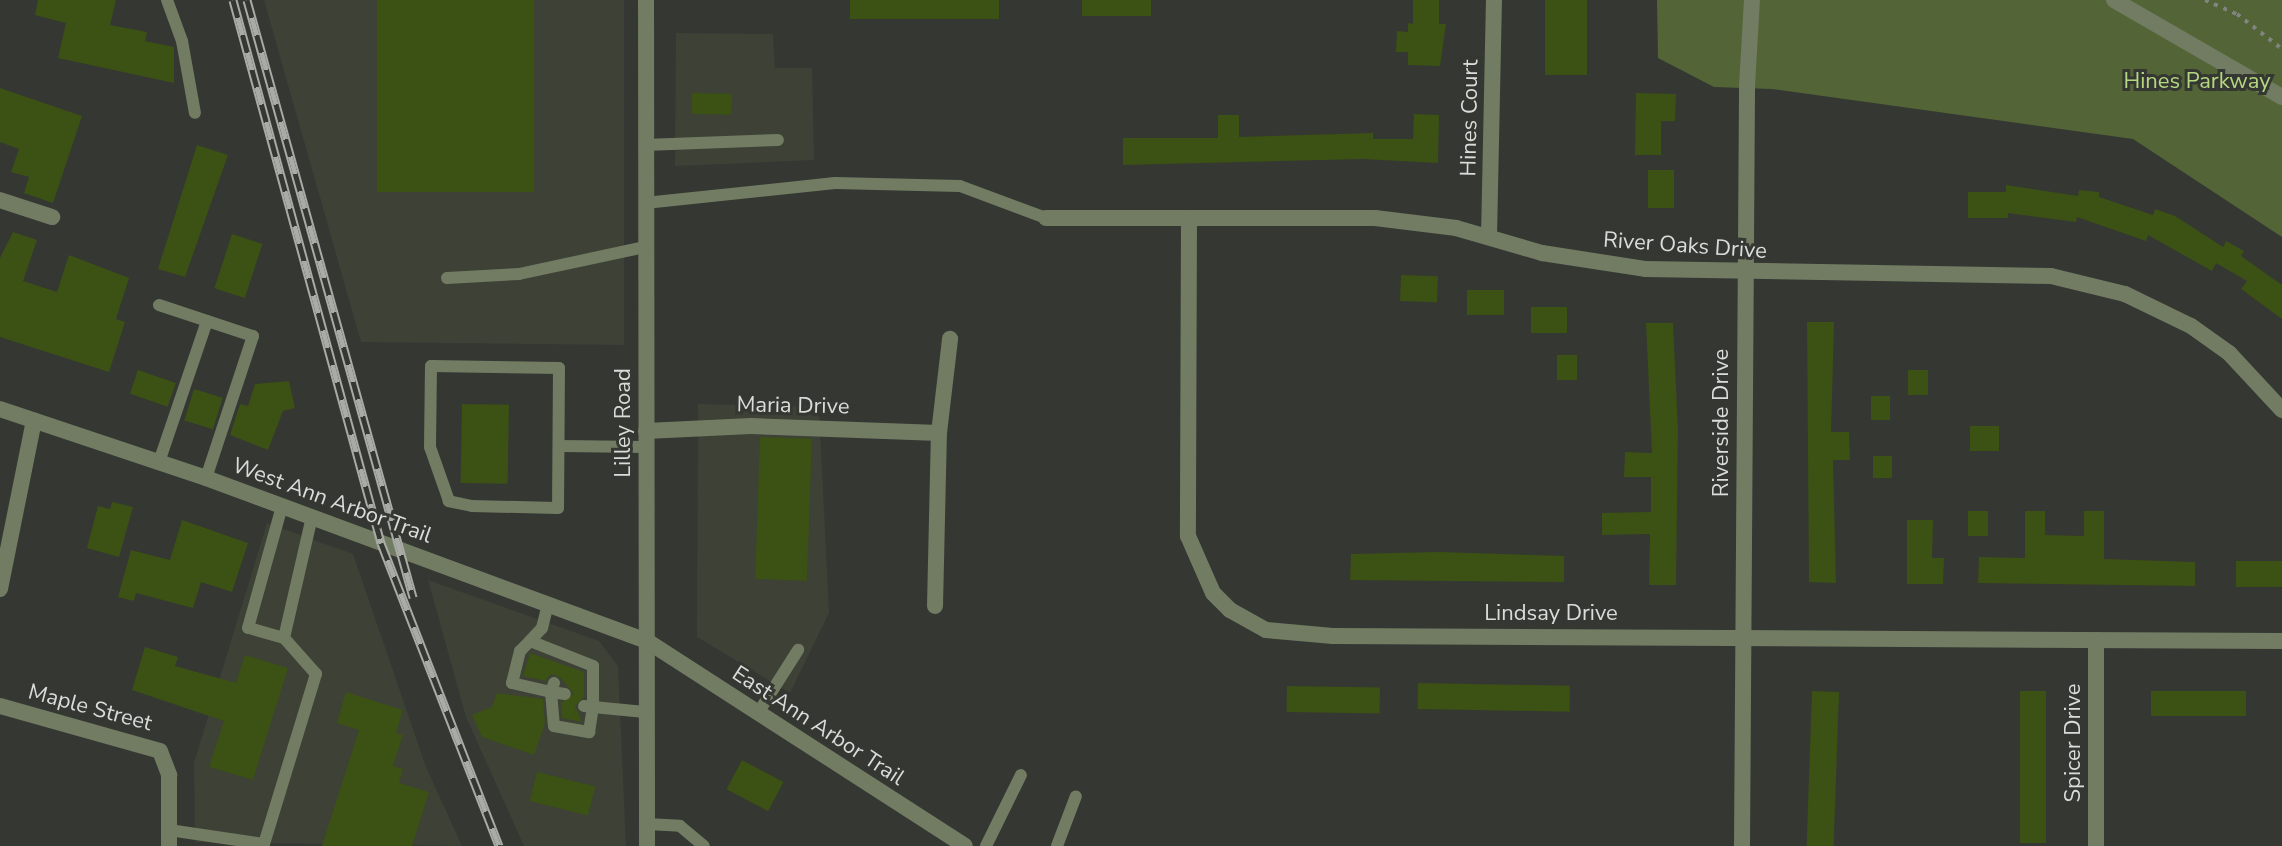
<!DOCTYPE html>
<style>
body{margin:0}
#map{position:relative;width:2282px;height:846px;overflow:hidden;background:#353732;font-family:"Nunito Sans",sans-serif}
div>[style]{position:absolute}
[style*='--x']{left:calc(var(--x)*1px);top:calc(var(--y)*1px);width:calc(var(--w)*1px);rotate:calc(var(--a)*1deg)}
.built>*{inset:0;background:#3d4136}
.green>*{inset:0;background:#536536}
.building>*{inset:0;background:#3c5114;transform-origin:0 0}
.path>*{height:4px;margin-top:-2px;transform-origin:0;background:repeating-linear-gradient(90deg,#828480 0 4px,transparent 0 10px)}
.service>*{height:12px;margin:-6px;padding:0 6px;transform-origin:6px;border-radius:6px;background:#717c63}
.minor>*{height:16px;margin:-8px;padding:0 8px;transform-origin:8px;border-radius:8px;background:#717c63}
.tertiary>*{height:16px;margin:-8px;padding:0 8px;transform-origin:8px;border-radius:8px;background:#717c63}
.rail>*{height:9px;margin-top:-4.5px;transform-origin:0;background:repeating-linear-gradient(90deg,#353732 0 18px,#a9aba7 0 36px);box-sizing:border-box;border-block:2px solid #a9aba7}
span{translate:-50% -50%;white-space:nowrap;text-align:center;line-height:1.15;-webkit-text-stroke:6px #353732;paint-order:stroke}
.park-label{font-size:22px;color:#b5d780}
.street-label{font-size:22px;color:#dadcd9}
</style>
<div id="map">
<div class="built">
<i style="clip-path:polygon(264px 0,624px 0,624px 345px,361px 342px)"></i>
<i style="clip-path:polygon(676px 33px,773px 34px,775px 68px,812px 68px,814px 160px,675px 166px)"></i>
<i style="clip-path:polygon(698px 404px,819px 407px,829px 613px,790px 693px,697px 637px)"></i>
<i style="clip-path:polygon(267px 523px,353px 554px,426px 767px,462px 846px,195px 842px,194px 763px)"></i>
<i style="clip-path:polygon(428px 580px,599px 641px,618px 666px,626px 846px,524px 846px,466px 717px)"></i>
</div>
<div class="green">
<i style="clip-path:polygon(1657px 0,2282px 0,2282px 237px,2133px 139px,1772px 89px,1714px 87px,1658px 58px)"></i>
</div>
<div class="building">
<i style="clip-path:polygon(38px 0,116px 0,110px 25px,147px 32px,145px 41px,174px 47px,174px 83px,58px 58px,66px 23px,35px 15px)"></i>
<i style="left:377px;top:0;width:157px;height:192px"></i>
<i style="left:850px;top:0;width:149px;height:19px"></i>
<i style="left:1082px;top:0;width:69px;height:16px"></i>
<i style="clip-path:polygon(1413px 0,1439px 0,1439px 24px,1446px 24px,1440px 66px,1408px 65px,1408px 52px,1396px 52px,1397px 31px,1408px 32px,1408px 23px,1413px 24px)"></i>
<i style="left:1545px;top:0;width:42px;height:75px"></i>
<i style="clip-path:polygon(0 88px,82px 116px,53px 203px,24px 193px,29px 177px,11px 172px,19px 149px,0 142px)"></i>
<i style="left:692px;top:93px;width:40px;height:21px;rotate:1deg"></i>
<i style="clip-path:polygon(1636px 93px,1676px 94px,1675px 121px,1661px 121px,1661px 155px,1635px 155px)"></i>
<i style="clip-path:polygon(1414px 114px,1439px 115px,1438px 163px,1363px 159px,1123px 165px,1123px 138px,1218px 138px,1218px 115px,1239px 115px,1239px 137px,1373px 133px,1373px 139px,1413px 139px)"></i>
<i style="clip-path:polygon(197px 145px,228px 155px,185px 277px,158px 269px)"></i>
<i style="left:1648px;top:170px;width:26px;height:38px"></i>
<i style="clip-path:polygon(2006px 185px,2078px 196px,2079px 190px,2099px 192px,2099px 197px,2153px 215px,2155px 209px,2175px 216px,2223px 247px,2226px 241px,2244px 251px,2241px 256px,2282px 285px,2282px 319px,2241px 289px,2247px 281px,2216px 263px,2212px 271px,2148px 235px,2146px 241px,2077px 217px,2076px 222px,2008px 213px,2008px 218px,1968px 218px,1968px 192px,2006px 192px)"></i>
<i style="clip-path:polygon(13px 232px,37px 240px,23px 281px,57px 292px,69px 255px,129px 278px,116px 319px,125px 322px,109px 372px,0 337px,0 258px)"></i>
<i style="left:232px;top:234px;width:32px;height:57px;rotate:18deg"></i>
<i style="left:1401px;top:275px;width:37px;height:26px;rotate:2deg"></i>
<i style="left:1467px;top:290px;width:37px;height:25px"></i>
<i style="left:1531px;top:307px;width:36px;height:26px"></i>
<i style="clip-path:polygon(1807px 322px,1834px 322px,1831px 432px,1849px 432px,1850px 460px,1833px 460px,1836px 583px,1809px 582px)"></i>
<i style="clip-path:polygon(1646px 323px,1673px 323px,1678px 430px,1676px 585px,1649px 585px,1650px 534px,1602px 535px,1602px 513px,1651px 512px,1651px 477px,1624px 477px,1625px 452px,1652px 453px)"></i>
<i style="left:1557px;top:355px;width:20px;height:25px"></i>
<i style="left:138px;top:370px;width:40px;height:25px;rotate:19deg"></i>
<i style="left:1908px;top:370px;width:20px;height:25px"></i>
<i style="clip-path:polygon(289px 381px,295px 408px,283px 411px,268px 450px,230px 435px,240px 404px,248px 406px,255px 384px)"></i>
<i style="left:194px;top:389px;width:30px;height:33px;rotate:17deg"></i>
<i style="left:1871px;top:396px;width:19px;height:24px"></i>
<i style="left:462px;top:404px;width:47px;height:79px;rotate:1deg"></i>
<i style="left:1970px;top:426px;width:29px;height:25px"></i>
<i style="left:760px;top:437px;width:52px;height:142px;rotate:2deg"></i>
<i style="left:1873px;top:456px;width:19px;height:22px"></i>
<i style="clip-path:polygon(112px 502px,133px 507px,119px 557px,87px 548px,98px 506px,110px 509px)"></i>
<i style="left:1968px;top:511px;width:20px;height:25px"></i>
<i style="clip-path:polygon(2025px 511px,2045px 511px,2045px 535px,2084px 536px,2084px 511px,2104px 511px,2104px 559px,2195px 562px,2195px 586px,1978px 583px,1979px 557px,2025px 558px)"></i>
<i style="clip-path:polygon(182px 520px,248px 543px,232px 592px,201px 582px,193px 608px,136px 593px,134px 601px,118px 597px,131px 550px,170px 560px)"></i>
<i style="clip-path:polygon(1907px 520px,1933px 520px,1932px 558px,1944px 558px,1943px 584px,1907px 584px)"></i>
<i style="clip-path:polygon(1439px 552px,1564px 556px,1564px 582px,1350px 580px,1351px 554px)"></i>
<i style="left:2236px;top:561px;width:46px;height:26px"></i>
<i style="clip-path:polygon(145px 647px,178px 657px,175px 666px,236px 683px,245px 655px,288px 668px,253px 780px,209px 767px,224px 721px,132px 690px)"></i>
<i style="clip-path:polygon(530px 653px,584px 672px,584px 697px,575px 706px,582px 722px,562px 718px,561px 703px,574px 694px,560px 677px,551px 674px,545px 681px,523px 676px)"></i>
<i style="left:1418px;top:683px;width:152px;height:26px;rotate:1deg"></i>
<i style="left:1287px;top:686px;width:93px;height:26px;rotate:1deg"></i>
<i style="left:1812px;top:691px;width:27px;height:155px;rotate:2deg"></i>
<i style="left:2020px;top:691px;width:26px;height:152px"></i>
<i style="left:2151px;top:691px;width:95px;height:25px"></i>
<i style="clip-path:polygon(346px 692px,403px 710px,396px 733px,403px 735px,393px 766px,403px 769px,399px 783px,429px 792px,412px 846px,322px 846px,359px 730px,337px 723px)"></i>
<i style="clip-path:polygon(497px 693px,543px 699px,545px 723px,534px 755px,482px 737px,472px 715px,492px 707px)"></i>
<i style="left:742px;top:760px;width:47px;height:33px;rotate:28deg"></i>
<i style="left:537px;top:772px;width:60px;height:30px;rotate:14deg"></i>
</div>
<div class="path">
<i style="--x:2205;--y:0;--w:35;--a:24"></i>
<i style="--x:2237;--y:14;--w:57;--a:37.9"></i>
</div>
<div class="service">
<i style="--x:167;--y:0;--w:44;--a:69.9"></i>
<i style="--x:182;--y:41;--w:73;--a:79.8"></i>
<i style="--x:645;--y:145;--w:133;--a:-2.2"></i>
<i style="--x:645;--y:203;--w:191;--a:-6"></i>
<i style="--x:835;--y:183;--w:125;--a:1.4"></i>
<i style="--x:960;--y:186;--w:92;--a:20.4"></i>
<i style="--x:447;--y:278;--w:72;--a:-3.2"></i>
<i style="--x:519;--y:274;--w:129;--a:-12.1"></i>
<i style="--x:159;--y:305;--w:99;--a:18.3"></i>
<i style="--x:253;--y:336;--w:150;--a:108.3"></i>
<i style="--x:431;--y:366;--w:128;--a:0.9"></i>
<i style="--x:559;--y:368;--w:140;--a:90.4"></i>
<i style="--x:558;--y:508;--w:86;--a:-178.7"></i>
<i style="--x:472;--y:506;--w:24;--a:-168"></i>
<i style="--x:449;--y:501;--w:57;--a:-109.4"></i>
<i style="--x:430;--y:447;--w:81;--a:-89.3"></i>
<i style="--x:559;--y:446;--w:87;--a:0.7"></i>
<i style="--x:159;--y:462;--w:149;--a:-71.2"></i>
<i style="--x:548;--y:604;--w:25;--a:104"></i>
<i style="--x:542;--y:628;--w:18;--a:133"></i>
<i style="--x:530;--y:641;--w:68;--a:21.6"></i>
<i style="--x:593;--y:666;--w:41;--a:90"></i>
<i style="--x:593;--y:707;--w:52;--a:5.5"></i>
<i style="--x:284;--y:638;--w:124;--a:-77"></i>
<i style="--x:530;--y:641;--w:14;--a:135"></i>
<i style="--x:520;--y:651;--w:33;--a:104"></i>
<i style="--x:512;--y:683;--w:40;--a:13"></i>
<i style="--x:551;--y:692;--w:34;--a:85"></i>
<i style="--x:554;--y:726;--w:36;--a:10"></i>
<i style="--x:589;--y:732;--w:25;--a:-81"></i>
<i style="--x:593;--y:707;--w:9;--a:-174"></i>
<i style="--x:554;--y:683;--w:9;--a:108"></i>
<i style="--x:551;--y:692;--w:14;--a:8"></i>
<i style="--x:758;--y:713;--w:75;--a:-57.6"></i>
<i style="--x:647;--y:824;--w:33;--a:3"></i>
<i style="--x:680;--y:826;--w:31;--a:40"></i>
<i style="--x:169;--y:830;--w:96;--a:8.4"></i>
<i style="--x:264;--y:844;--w:178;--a:-73"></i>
<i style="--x:316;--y:674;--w:48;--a:-131.6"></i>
<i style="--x:284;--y:638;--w:37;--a:-164"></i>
<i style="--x:248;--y:628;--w:127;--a:-74.4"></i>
<i style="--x:986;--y:846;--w:79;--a:-63.8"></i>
<i style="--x:1057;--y:846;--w:53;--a:-69.2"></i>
</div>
<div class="minor">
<i style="--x:0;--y:200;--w:55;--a:18.1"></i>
<i style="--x:1046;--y:218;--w:329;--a:0"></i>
<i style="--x:1375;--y:218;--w:82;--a:7"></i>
<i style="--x:1456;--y:228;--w:90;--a:16.2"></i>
<i style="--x:1542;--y:253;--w:104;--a:8.8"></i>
<i style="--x:1645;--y:269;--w:406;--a:1"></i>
<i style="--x:2051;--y:276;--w:76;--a:13.7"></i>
<i style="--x:2125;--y:294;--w:73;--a:25.9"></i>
<i style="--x:2191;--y:326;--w:47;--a:35.4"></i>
<i style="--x:2229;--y:353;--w:78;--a:47.1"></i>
<i style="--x:1189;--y:218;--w:318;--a:90.2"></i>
<i style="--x:1188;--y:536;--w:62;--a:66.3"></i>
<i style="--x:1213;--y:593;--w:24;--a:45"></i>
<i style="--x:1230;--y:610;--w:41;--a:29.1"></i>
<i style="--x:1266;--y:630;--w:67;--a:5.1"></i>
<i style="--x:1333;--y:636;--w:949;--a:0.3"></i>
<i style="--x:1489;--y:237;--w:237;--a:-88.8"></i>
<i style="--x:646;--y:431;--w:105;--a:-2.7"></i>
<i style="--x:751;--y:426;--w:188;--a:2.1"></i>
<i style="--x:0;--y:589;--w:172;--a:-78.6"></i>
<i style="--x:935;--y:606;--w:173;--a:-88.7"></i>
<i style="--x:939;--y:433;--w:95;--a:-83.3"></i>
<i style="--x:0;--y:706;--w:166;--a:15.7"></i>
<i style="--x:160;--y:751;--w:26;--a:69"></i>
<i style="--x:169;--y:775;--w:71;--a:90"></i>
<i style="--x:1742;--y:846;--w:760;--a:-89.62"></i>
<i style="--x:1747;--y:86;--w:86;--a:-86.7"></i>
<i style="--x:2096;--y:846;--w:206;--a:-90"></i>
</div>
<div class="tertiary">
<i style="--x:646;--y:0;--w:846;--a:89.93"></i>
<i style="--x:2114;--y:0;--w:194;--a:30"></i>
<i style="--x:0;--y:409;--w:217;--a:18.5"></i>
<i style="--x:206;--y:478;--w:470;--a:20.3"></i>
<i style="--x:647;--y:641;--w:378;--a:32.8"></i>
</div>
<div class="rail">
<i style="--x:233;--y:0;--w:563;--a:74.75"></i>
<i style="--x:381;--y:543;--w:325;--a:68.7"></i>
<i style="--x:247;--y:0;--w:620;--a:74.46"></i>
</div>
<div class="park-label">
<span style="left:2197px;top:82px">Hines Parkway</span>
</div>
<div class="street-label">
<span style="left:1470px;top:118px;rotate:-89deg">Hines Court</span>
<span style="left:1685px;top:246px;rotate:4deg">River Oaks Drive</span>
<span style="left:793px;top:406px;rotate:1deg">Maria Drive</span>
<span style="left:624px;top:423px;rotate:-90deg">Lilley Road</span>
<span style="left:1722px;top:423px;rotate:-90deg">Riverside Drive</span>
<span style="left:332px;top:501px;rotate:20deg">West Ann Arbor Trail</span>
<span style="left:1551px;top:614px">Lindsay Drive</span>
<span style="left:90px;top:708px;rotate:15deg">Maple Street</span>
<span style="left:818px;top:726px;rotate:33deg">East Ann Arbor Trail</span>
<span style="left:2074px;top:743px;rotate:-90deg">Spicer Drive</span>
</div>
</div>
